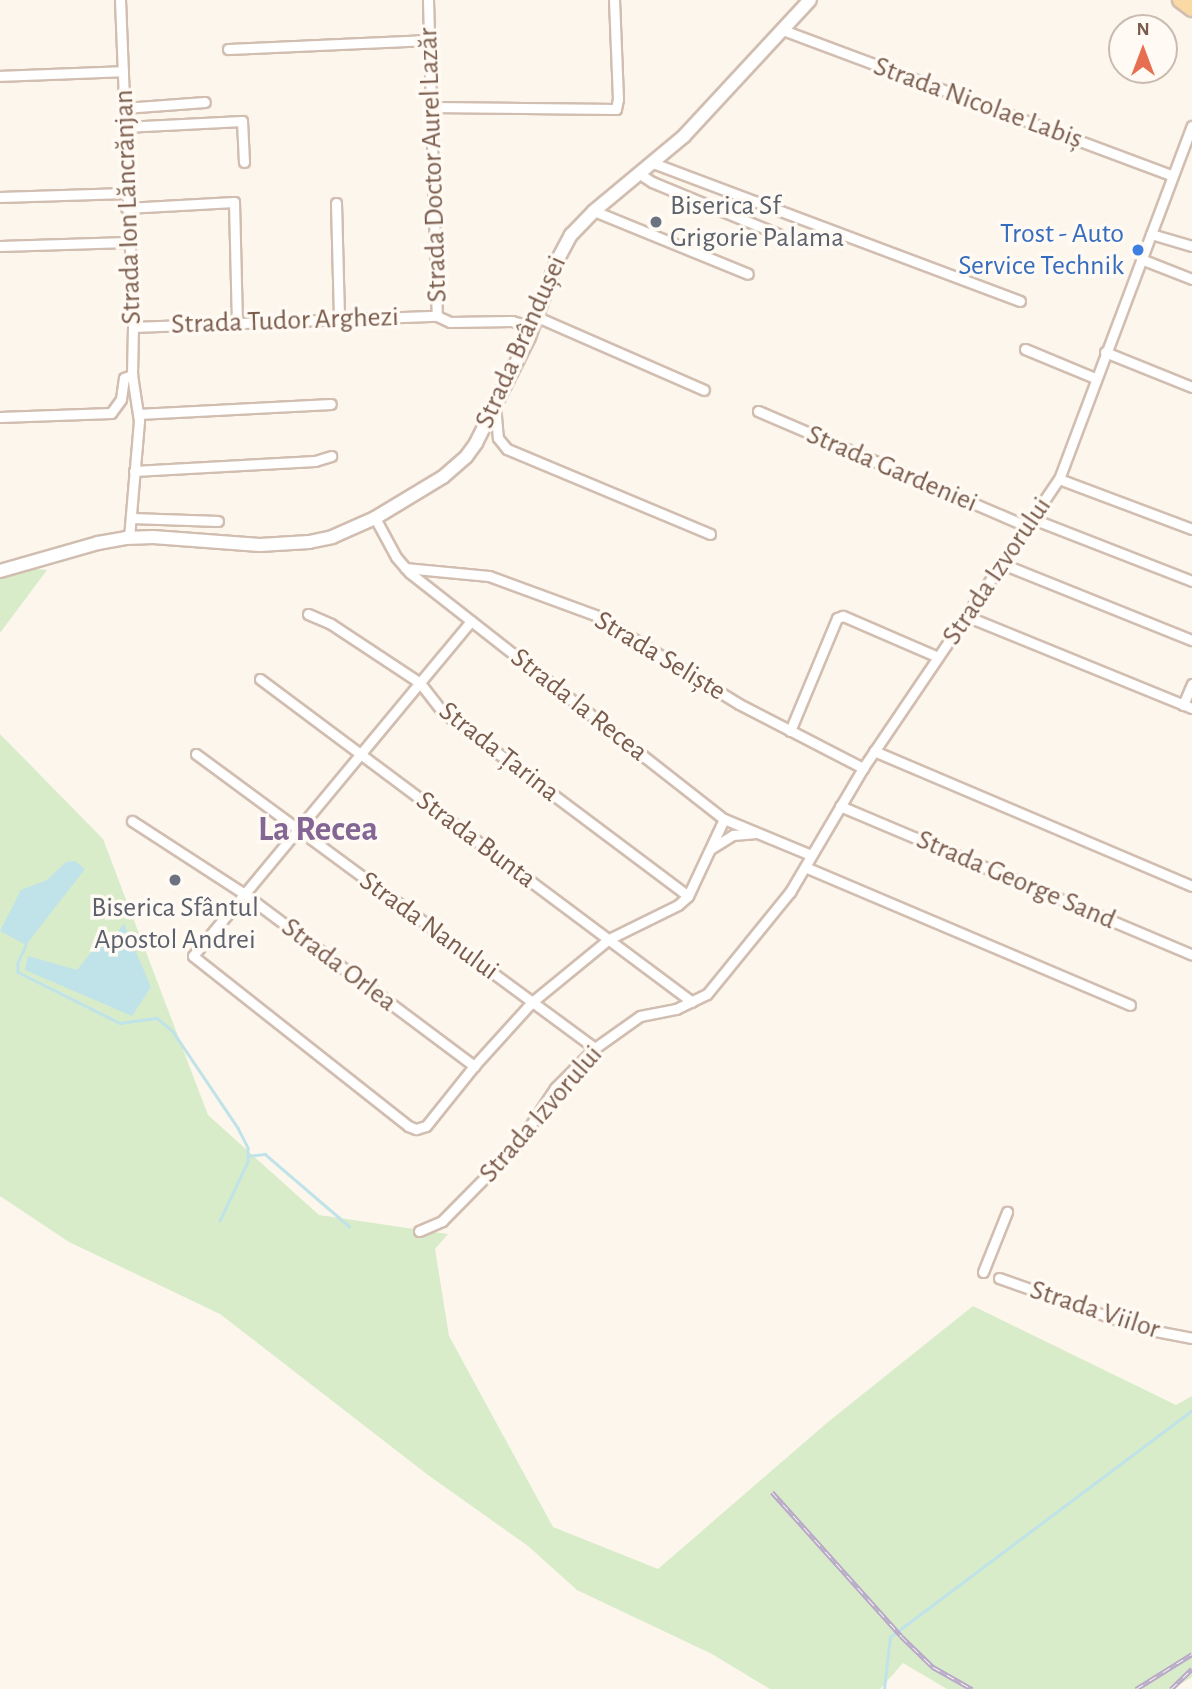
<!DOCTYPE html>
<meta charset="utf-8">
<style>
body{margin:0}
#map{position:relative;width:1192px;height:1689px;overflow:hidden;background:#fdf6ec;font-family:"Alegreya Sans",sans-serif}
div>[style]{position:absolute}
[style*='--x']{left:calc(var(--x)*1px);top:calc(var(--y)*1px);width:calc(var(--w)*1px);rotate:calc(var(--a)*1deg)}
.green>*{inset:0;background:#d8ecc9}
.water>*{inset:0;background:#bfe3e8}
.stream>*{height:2.5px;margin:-1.25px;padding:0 1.25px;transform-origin:1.25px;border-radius:1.25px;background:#bfe3e8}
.roads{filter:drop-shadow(2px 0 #d1beb0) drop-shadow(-2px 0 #d1beb0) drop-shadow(0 2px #d1beb0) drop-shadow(0 -2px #d1beb0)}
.street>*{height:9px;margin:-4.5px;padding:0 4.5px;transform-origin:4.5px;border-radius:4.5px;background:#fff}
.secondary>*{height:12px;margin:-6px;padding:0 6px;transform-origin:6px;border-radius:6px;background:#fff}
.primary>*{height:14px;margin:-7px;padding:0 7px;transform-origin:7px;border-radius:7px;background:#fbd9a5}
.rail>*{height:5px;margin-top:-2.5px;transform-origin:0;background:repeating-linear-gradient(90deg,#fffaf3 0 8px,#b9a8c9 0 16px);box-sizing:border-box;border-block:2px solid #b9a8c9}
.dots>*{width:19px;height:19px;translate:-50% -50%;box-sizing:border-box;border:4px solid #fffaf3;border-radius:50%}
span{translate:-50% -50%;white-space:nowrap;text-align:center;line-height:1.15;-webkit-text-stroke:7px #fffaf3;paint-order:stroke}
.street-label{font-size:28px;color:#7a5c4d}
.worship-label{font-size:28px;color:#5b616d}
.left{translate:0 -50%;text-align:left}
.shop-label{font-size:28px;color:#366cbe}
.right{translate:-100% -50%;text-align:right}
.district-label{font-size:35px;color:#846695;font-weight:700}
.north{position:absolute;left:1108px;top:14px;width:70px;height:70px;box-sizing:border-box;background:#fffaf3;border:2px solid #cabbb1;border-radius:50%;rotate:0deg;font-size:19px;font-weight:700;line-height:28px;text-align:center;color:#7a5c4d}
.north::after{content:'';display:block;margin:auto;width:24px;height:32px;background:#e76f51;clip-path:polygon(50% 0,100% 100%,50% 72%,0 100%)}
</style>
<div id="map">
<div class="green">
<i style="clip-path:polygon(0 566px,47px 570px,0 633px)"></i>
<i style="clip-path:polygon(0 734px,103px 839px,208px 1115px,319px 1215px,448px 1234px,435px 1249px,449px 1336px,553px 1527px,658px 1569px,828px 1422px,973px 1306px,1176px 1405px,1192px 1396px,1192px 1677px,1173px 1689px,947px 1689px,903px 1663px,880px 1689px,770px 1689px,712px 1654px,577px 1590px,528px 1546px,428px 1475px,220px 1314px,69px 1242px,0 1196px)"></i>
</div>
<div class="water">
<i style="clip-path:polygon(75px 861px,85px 869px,26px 945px,0 931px,21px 890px,47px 880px,66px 862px)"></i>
<i style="clip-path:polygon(124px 924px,151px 987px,132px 1016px,25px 970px,28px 956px,77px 970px,98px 944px,111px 939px)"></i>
</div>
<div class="stream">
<i style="--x:26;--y:945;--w:20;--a:114"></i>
<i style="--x:18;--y:963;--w:9;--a:90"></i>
<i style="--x:18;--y:972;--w:114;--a:26.6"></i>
<i style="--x:120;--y:1023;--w:37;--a:-8"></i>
<i style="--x:157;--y:1018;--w:19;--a:39"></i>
<i style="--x:172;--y:1030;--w:118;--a:56"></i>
<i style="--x:238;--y:1128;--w:22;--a:63"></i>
<i style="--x:248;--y:1148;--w:14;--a:90"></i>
<i style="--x:248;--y:1162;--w:65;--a:115.4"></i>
<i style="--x:248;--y:1156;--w:17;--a:-7"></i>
<i style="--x:265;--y:1154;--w:111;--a:40.6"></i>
<i style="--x:884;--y:1689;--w:52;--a:-83.4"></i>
<i style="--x:890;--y:1637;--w:378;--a:-36.9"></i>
</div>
<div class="roads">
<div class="street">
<i style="--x:120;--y:0;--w:327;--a:87.7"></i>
<i style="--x:133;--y:327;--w:48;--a:91.2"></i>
<i style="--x:132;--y:375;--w:47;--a:81.3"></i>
<i style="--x:139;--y:421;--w:117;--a:94.9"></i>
<i style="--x:428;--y:0;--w:316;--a:88.4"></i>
<i style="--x:783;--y:30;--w:416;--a:20.5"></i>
<i style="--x:228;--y:49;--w:202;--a:-2.6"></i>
<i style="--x:0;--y:76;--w:123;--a:-2.3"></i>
<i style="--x:432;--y:107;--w:184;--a:0.6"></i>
<i style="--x:616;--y:109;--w:10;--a:-79"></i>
<i style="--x:618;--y:99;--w:99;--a:-92.3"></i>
<i style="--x:124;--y:108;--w:81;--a:-4.2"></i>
<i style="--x:124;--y:127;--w:118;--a:-2.9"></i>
<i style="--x:242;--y:121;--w:41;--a:87.2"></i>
<i style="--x:653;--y:163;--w:392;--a:20.6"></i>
<i style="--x:640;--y:174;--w:14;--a:34"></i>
<i style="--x:652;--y:182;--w:136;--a:22.4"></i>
<i style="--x:0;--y:197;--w:126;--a:-1.8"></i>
<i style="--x:336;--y:203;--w:116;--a:88.5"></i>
<i style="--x:126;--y:208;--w:108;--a:-3.2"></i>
<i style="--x:234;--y:202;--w:121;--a:88.6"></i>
<i style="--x:594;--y:211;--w:166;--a:22.2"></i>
<i style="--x:1151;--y:234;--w:43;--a:16.3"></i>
<i style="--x:0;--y:246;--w:128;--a:-1.8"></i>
<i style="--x:1141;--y:259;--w:55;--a:21.4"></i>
<i style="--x:537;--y:317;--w:182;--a:23.6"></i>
<i style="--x:133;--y:327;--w:304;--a:-2.1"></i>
<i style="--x:437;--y:316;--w:14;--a:25"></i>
<i style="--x:450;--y:322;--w:62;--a:-0.9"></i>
<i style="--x:512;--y:321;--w:22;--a:16"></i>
<i style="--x:1025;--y:349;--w:76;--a:22.5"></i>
<i style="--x:1105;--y:352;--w:94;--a:21.9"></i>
<i style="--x:495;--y:405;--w:33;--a:85"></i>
<i style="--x:498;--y:438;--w:14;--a:51"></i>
<i style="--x:507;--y:449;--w:220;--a:22.7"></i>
<i style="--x:758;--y:411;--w:292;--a:23.2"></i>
<i style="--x:138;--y:414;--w:193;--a:-3"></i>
<i style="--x:0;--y:417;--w:111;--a:-2.1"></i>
<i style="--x:111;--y:413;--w:17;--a:-54"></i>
<i style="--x:121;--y:399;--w:21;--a:-82"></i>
<i style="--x:124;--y:378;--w:9;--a:-21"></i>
<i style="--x:134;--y:471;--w:181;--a:-3.2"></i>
<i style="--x:315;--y:461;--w:17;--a:-17"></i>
<i style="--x:1059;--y:479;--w:142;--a:20.6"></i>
<i style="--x:131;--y:518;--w:87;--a:2"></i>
<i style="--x:375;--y:518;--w:44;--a:61.7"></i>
<i style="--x:396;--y:557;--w:21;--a:49"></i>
<i style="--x:410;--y:573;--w:399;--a:38.1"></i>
<i style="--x:724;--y:819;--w:94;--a:22.5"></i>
<i style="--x:1033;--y:519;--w:171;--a:21.3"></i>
<i style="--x:1000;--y:563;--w:207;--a:21.9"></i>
<i style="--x:405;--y:568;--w:84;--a:5.4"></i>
<i style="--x:489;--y:576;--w:113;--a:20.2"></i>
<i style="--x:595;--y:615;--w:169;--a:31.7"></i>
<i style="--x:739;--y:704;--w:140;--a:27.3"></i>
<i style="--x:308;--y:614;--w:25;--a:23"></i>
<i style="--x:331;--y:624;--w:107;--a:33.5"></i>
<i style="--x:420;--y:683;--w:37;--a:52"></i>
<i style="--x:443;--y:712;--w:306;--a:36.9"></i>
<i style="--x:966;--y:616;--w:244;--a:22.2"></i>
<i style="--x:471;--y:621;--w:435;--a:129.7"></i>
<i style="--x:193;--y:956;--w:274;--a:38.3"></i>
<i style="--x:408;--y:1126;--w:9;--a:21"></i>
<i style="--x:416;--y:1129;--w:10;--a:-17"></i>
<i style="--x:426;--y:1126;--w:77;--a:-51.3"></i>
<i style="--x:474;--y:1066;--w:86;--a:-47.8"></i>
<i style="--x:532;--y:1002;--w:99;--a:-39.3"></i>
<i style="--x:609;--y:939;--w:77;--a:-26.2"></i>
<i style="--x:678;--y:905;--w:13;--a:-42"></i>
<i style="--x:688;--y:896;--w:85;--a:-64.9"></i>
<i style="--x:260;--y:679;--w:539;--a:36.78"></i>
<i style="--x:1183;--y:705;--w:23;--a:-67"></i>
<i style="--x:790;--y:731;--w:122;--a:-67.4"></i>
<i style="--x:837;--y:618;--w:6;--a:-18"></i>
<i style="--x:843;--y:616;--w:103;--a:23.3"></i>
<i style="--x:874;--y:751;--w:345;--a:23"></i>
<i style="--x:196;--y:754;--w:496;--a:36.4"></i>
<i style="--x:840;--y:806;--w:382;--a:22.9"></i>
<i style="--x:132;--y:821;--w:132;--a:33"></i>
<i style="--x:243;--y:893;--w:289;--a:36.8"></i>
<i style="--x:712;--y:848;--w:25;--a:-32"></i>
<i style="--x:733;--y:835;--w:21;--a:-5"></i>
<i style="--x:805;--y:867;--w:353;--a:23"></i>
<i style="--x:419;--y:1231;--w:25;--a:-23"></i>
<i style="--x:442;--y:1221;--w:108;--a:-45.4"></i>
<i style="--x:518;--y:1144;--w:67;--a:-56.5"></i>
<i style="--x:555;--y:1088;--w:57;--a:-45"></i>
<i style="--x:595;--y:1048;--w:55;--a:-35.4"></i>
<i style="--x:640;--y:1016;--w:37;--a:-11"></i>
<i style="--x:676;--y:1009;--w:34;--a:-26"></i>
<i style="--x:707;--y:994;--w:132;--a:-50.9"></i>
<i style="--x:790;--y:892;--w:144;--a:-59.5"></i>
<i style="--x:863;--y:768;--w:349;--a:-55.9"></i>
<i style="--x:1059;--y:479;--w:377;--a:-69.4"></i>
<i style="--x:983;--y:1272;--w:65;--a:-68.2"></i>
<i style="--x:999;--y:1278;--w:150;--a:19.5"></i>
<i style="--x:1140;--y:1328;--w:53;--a:10.9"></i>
</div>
<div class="secondary">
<i style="--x:0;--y:571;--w:102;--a:-15.9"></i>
<i style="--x:98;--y:543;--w:28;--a:-10"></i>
<i style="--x:126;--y:538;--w:27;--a:-2"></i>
<i style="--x:153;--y:537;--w:107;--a:4.3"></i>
<i style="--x:260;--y:545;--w:49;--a:-3.5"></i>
<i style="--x:309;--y:542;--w:24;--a:-12"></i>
<i style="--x:332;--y:537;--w:47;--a:-23.8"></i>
<i style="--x:375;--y:518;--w:79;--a:-31.1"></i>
<i style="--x:443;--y:477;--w:30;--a:-41"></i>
<i style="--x:466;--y:457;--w:17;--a:-54"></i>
<i style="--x:476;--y:443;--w:119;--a:-63.4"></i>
<i style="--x:529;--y:337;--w:81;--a:-69.8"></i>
<i style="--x:557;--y:261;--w:30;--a:-62"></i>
<i style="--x:571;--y:235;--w:33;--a:-46"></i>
<i style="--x:594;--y:211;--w:117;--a:-39.8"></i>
<i style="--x:684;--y:136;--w:185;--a:-47.2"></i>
</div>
<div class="primary">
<i style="--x:1180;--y:0;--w:15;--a:37"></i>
</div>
</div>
<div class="rail">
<i style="--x:772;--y:1492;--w:193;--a:48.1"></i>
<i style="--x:901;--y:1636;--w:45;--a:44.1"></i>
<i style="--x:933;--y:1667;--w:45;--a:29.4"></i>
<i style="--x:1136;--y:1689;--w:66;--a:-32"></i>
<i style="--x:1171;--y:1689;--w:29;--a:-44"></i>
</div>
<div class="dots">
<i style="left:656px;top:222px;background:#6b7280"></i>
<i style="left:1138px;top:250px;background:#3f7fe0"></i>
<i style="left:175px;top:880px;background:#6b7280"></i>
</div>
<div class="street-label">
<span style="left:978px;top:103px;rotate:20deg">Strada Nicolae Labiș</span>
<span style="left:433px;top:165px;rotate:-92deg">Strada Doctor Aurel Lazăr</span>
<span style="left:128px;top:207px;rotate:-92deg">Strada Ion Lăncrănjan</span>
<span style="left:285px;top:321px;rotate:-2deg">Strada Tudor Arghezi</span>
<span style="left:521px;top:342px;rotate:-66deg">Strada Brândușei</span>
<span style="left:892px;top:469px;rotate:23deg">Strada Gardeniei</span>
<span style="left:997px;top:571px;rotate:-56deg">Strada Izvorului</span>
<span style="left:660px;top:656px;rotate:31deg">Strada Seliște</span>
<span style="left:579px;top:705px;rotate:38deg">Strada la Recea</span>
<span style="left:499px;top:752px;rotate:38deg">Strada Țarina</span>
<span style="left:476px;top:840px;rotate:37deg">Strada Bunta</span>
<span style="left:1016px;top:880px;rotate:23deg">Strada George Sand</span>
<span style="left:429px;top:926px;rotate:36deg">Strada Nanului</span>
<span style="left:339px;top:965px;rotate:37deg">Strada Orlea</span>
<span style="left:541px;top:1114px;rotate:-49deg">Strada Izvorului</span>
<span style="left:1095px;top:1310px;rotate:18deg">Strada Viilor</span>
</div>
<div class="worship-label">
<span class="left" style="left:670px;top:222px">Biserica Sf<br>Grigorie Palama</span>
<span style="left:175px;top:924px">Biserica Sfântul<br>Apostol Andrei</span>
</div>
<div class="shop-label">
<span class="right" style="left:1124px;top:250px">Trost - Auto<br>Service Technik</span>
</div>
<div class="district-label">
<span style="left:318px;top:830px">La Recea</span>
</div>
<div class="north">N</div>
</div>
